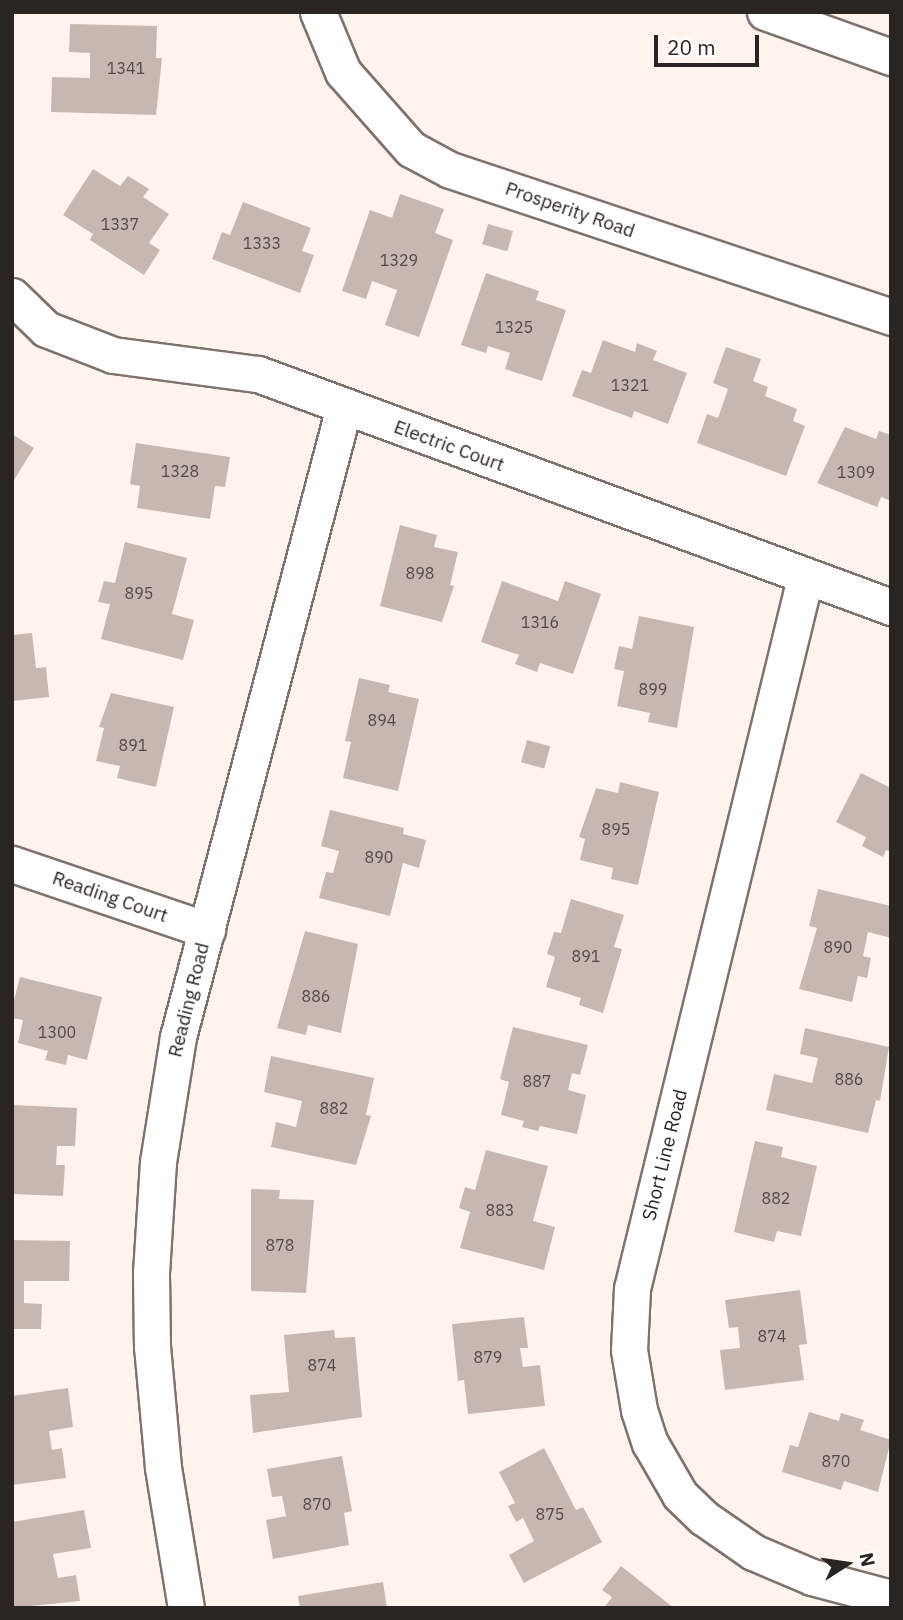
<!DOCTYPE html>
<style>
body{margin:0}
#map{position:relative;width:903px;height:1620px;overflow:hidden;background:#fff3ed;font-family:"IBM Plex Sans",sans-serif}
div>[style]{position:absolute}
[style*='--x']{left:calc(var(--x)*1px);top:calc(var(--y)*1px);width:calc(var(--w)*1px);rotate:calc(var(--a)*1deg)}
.building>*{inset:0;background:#c6b8b1;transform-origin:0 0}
.roads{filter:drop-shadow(2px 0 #7f726c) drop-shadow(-2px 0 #7f726c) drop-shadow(0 2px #7f726c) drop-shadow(0 -2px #7f726c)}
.minor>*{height:35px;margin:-17.5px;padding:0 17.5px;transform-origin:17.5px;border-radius:17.5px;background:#fff}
span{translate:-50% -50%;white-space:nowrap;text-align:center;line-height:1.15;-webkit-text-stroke:5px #fff;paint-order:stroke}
.number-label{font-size:16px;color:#514946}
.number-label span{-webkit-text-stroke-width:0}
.street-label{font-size:19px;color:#2a2422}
.frame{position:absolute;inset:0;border:14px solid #2a2422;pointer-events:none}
.north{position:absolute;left:812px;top:1529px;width:70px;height:70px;-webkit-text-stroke:5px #fff;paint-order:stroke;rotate:78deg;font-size:19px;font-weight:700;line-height:28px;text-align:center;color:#2a2422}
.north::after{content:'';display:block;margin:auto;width:24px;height:32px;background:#2a2422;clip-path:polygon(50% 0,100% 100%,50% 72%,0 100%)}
.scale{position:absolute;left:654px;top:35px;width:105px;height:32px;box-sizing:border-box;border:4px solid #2a2422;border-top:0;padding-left:9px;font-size:21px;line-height:24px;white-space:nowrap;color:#2a2422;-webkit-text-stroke:5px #fff;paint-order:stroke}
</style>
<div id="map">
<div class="building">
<i style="clip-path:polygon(70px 24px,157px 26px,156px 58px,162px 58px,156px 115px,51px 112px,52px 77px,90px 78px,90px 53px,69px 52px)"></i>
<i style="clip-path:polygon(93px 169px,120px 186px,128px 176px,149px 189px,143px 197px,169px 214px,149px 243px,160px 250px,144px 275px,90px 240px,93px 234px,63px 215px)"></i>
<i style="clip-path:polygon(400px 194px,444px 209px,435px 233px,453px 240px,419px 337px,385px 325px,397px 290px,372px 281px,366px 299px,342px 291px,370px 210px,392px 218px)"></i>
<i style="clip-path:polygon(243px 202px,311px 228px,302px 251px,314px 255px,300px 293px,212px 259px,222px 232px,230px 235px)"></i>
<i style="left:488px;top:224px;width:26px;height:21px;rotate:16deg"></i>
<i style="clip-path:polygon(486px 273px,539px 291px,536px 300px,566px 310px,542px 381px,505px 369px,510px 353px,488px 346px,486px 353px,461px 345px)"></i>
<i style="clip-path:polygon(603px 340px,635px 352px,637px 343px,657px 351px,653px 360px,687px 373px,668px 424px,634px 411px,632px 418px,572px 396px,582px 370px,591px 373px)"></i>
<i style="clip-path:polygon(726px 347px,761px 359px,753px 381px,768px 387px,765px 396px,797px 409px,793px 421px,805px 426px,786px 476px,697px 443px,707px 414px,718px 418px,728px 389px,713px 383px)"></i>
<i style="clip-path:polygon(845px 427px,876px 439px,879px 431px,891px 435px,891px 501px,881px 497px,877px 507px,817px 483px)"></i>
<i style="clip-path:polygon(12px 434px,34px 448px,12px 483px)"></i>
<i style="clip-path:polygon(136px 443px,230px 457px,225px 487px,215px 486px,210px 519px,137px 508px,140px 486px,130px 484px)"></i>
<i style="clip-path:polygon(400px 525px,437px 535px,434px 547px,458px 552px,450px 585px,454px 586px,442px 622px,380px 606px)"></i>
<i style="clip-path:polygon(125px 542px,187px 558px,172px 614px,194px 620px,183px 660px,101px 639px,110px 604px,98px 602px,104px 581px,115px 583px)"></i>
<i style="clip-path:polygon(502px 581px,558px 601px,565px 581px,601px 594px,573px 674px,540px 663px,537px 672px,515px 664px,519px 655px,481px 642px)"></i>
<i style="clip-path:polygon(639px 616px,694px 627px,677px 728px,648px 722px,650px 713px,617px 706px,624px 671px,614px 669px,619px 646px,632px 649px)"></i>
<i style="clip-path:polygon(32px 633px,36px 668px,46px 667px,49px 697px,12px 701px,12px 635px)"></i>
<i style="clip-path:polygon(359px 678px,390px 685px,388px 692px,419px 699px,398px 791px,343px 778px,351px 742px,345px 741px)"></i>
<i style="clip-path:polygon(111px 693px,174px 707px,156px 787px,117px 778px,120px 766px,96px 761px,104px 728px,99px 727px)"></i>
<i style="left:527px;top:740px;width:24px;height:23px;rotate:15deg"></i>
<i style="clip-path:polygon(861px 773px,891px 788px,891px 852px,886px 850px,883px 857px,862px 846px,866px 837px,836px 822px)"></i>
<i style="clip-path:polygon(620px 782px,659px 792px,638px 885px,611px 879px,613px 868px,580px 860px,585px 839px,579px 837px,596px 788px,618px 793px)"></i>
<i style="clip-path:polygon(330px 810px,404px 828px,403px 834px,426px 840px,419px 868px,403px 863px,390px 916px,319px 898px,326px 872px,333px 873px,339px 851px,321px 846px)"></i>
<i style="clip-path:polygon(818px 889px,891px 906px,891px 938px,868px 932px,863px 956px,871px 958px,867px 978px,858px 976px,852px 1002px,799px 989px,817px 928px,809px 926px)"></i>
<i style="clip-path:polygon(571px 899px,624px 915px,614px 947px,622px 949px,603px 1013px,579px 1005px,581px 998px,546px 987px,555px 957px,547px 954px,554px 932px,561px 933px)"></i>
<i style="clip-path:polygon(305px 931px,358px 944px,341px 1033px,308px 1025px,306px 1035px,277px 1028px)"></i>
<i style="clip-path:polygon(20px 977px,102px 997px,87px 1060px,68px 1055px,66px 1065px,45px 1060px,48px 1051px,18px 1043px,23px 1020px,12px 1018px,12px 1008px)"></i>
<i style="clip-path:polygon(513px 1027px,588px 1045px,580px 1075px,572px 1073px,568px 1090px,586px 1095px,577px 1134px,540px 1126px,538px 1131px,522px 1127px,524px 1121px,501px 1115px,509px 1082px,500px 1079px)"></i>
<i style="clip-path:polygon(805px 1028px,889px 1047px,880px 1101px,876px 1100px,868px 1133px,766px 1110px,774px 1074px,812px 1083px,818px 1058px,800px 1054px)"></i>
<i style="clip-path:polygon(271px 1056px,374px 1078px,366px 1115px,371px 1116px,356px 1165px,271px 1147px,276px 1122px,296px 1127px,302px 1101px,264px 1092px)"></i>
<i style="clip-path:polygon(12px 1105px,77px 1108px,75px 1146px,57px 1146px,56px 1165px,65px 1165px,63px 1196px,12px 1194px)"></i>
<i style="clip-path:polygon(755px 1141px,783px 1147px,781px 1157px,817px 1166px,801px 1236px,777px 1231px,774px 1242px,734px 1232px)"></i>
<i style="clip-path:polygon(486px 1150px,548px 1166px,533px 1221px,555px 1227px,544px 1270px,460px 1248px,470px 1212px,459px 1208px,465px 1187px,475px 1190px)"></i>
<i style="clip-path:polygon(251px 1189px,280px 1190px,279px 1199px,314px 1200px,306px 1293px,251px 1291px)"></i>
<i style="clip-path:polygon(12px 1240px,70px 1241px,69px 1281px,24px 1281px,24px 1303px,42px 1304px,41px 1329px,12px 1329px)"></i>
<i style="clip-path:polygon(800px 1290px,807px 1344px,799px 1345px,804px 1380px,725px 1390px,720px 1350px,740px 1348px,738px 1327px,729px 1328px,725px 1300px)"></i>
<i style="clip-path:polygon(524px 1317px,528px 1348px,520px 1348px,523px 1367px,540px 1365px,545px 1406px,468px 1414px,464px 1380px,458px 1381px,452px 1324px)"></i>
<i style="clip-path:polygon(334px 1330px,335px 1338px,355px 1337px,362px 1417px,253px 1433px,250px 1395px,289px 1392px,284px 1335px)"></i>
<i style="clip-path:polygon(68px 1388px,73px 1427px,49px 1431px,52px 1450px,62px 1448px,66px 1478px,12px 1485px,12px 1396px)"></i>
<i style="clip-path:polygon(809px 1412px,839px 1421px,841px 1413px,864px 1420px,860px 1430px,891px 1440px,878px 1492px,844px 1481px,841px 1490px,782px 1472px,790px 1445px,798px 1447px)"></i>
<i style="clip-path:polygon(544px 1448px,576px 1510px,583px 1507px,602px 1542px,524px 1583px,509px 1555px,534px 1541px,523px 1518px,516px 1522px,508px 1506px,515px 1503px,499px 1472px)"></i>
<i style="clip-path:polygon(342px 1456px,352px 1511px,344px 1513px,349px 1545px,273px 1559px,266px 1520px,286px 1516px,282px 1496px,272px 1497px,267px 1469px)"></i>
<i style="clip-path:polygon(84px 1510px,91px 1548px,53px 1554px,58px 1578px,76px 1575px,80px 1601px,12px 1608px,12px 1522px)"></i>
<i style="clip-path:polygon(621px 1566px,674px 1608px,604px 1608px,612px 1597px,602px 1590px)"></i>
<i style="clip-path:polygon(383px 1582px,387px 1608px,300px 1608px,298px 1596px)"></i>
</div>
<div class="roads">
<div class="minor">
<i style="--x:318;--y:12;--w:65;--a:67.4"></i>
<i style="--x:343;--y:72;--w:103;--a:48.6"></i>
<i style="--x:411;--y:149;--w:44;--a:28.3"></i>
<i style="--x:450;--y:170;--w:465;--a:18.4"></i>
<i style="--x:765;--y:12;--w:134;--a:19.7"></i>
<i style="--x:12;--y:296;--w:47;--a:44.1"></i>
<i style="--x:46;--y:329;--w:72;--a:21.2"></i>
<i style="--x:113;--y:355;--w:146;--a:7.5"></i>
<i style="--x:258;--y:374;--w:675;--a:20.21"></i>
<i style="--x:805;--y:578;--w:732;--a:103.68"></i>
<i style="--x:632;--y:1289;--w:61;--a:92.8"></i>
<i style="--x:629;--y:1350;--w:61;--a:80.5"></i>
<i style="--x:639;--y:1410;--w:35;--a:72"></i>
<i style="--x:650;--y:1443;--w:60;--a:60"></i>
<i style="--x:680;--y:1495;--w:33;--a:44"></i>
<i style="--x:704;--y:1518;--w:60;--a:34.8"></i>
<i style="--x:753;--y:1552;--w:64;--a:23"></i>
<i style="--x:812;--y:1577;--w:82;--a:14.9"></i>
<i style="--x:12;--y:864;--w:206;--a:18.7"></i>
<i style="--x:186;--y:1608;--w:143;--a:-99.3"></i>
<i style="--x:163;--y:1467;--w:121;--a:-95.2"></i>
<i style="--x:152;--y:1347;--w:74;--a:-90.8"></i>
<i style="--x:151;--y:1273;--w:111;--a:-86.4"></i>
<i style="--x:158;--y:1162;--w:127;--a:-80.9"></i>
<i style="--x:178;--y:1037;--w:652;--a:-75.24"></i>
</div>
</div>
<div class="number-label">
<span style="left:126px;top:68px">1341</span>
<span style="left:120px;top:224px">1337</span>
<span style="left:262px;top:243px">1333</span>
<span style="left:399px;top:260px">1329</span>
<span style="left:514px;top:327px">1325</span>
<span style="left:630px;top:385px">1321</span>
<span style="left:180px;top:471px">1328</span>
<span style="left:856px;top:472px">1309</span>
<span style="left:420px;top:573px">898</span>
<span style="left:139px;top:593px">895</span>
<span style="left:540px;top:622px">1316</span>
<span style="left:653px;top:689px">899</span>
<span style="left:382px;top:720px">894</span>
<span style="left:133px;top:745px">891</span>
<span style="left:616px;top:829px">895</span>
<span style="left:379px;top:857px">890</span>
<span style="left:838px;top:947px">890</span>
<span style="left:586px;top:956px">891</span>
<span style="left:316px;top:996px">886</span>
<span style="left:57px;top:1032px">1300</span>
<span style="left:849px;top:1079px">886</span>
<span style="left:537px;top:1081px">887</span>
<span style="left:334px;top:1108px">882</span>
<span style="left:776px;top:1198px">882</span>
<span style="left:500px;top:1210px">883</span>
<span style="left:280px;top:1245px">878</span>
<span style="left:772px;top:1336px">874</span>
<span style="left:488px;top:1357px">879</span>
<span style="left:322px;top:1365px">874</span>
<span style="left:836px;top:1461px">870</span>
<span style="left:317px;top:1504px">870</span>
<span style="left:550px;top:1514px">875</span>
</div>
<div class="street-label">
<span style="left:570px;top:210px;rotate:19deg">Prosperity Road</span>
<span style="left:449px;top:446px;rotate:20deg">Electric Court</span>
<span style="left:110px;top:897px;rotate:19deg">Reading Court</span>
<span style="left:189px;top:1000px;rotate:-76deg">Reading Road</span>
<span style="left:665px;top:1155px;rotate:-76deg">Short Line Road</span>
</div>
<div class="frame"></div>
<div class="north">N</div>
<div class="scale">20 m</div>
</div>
